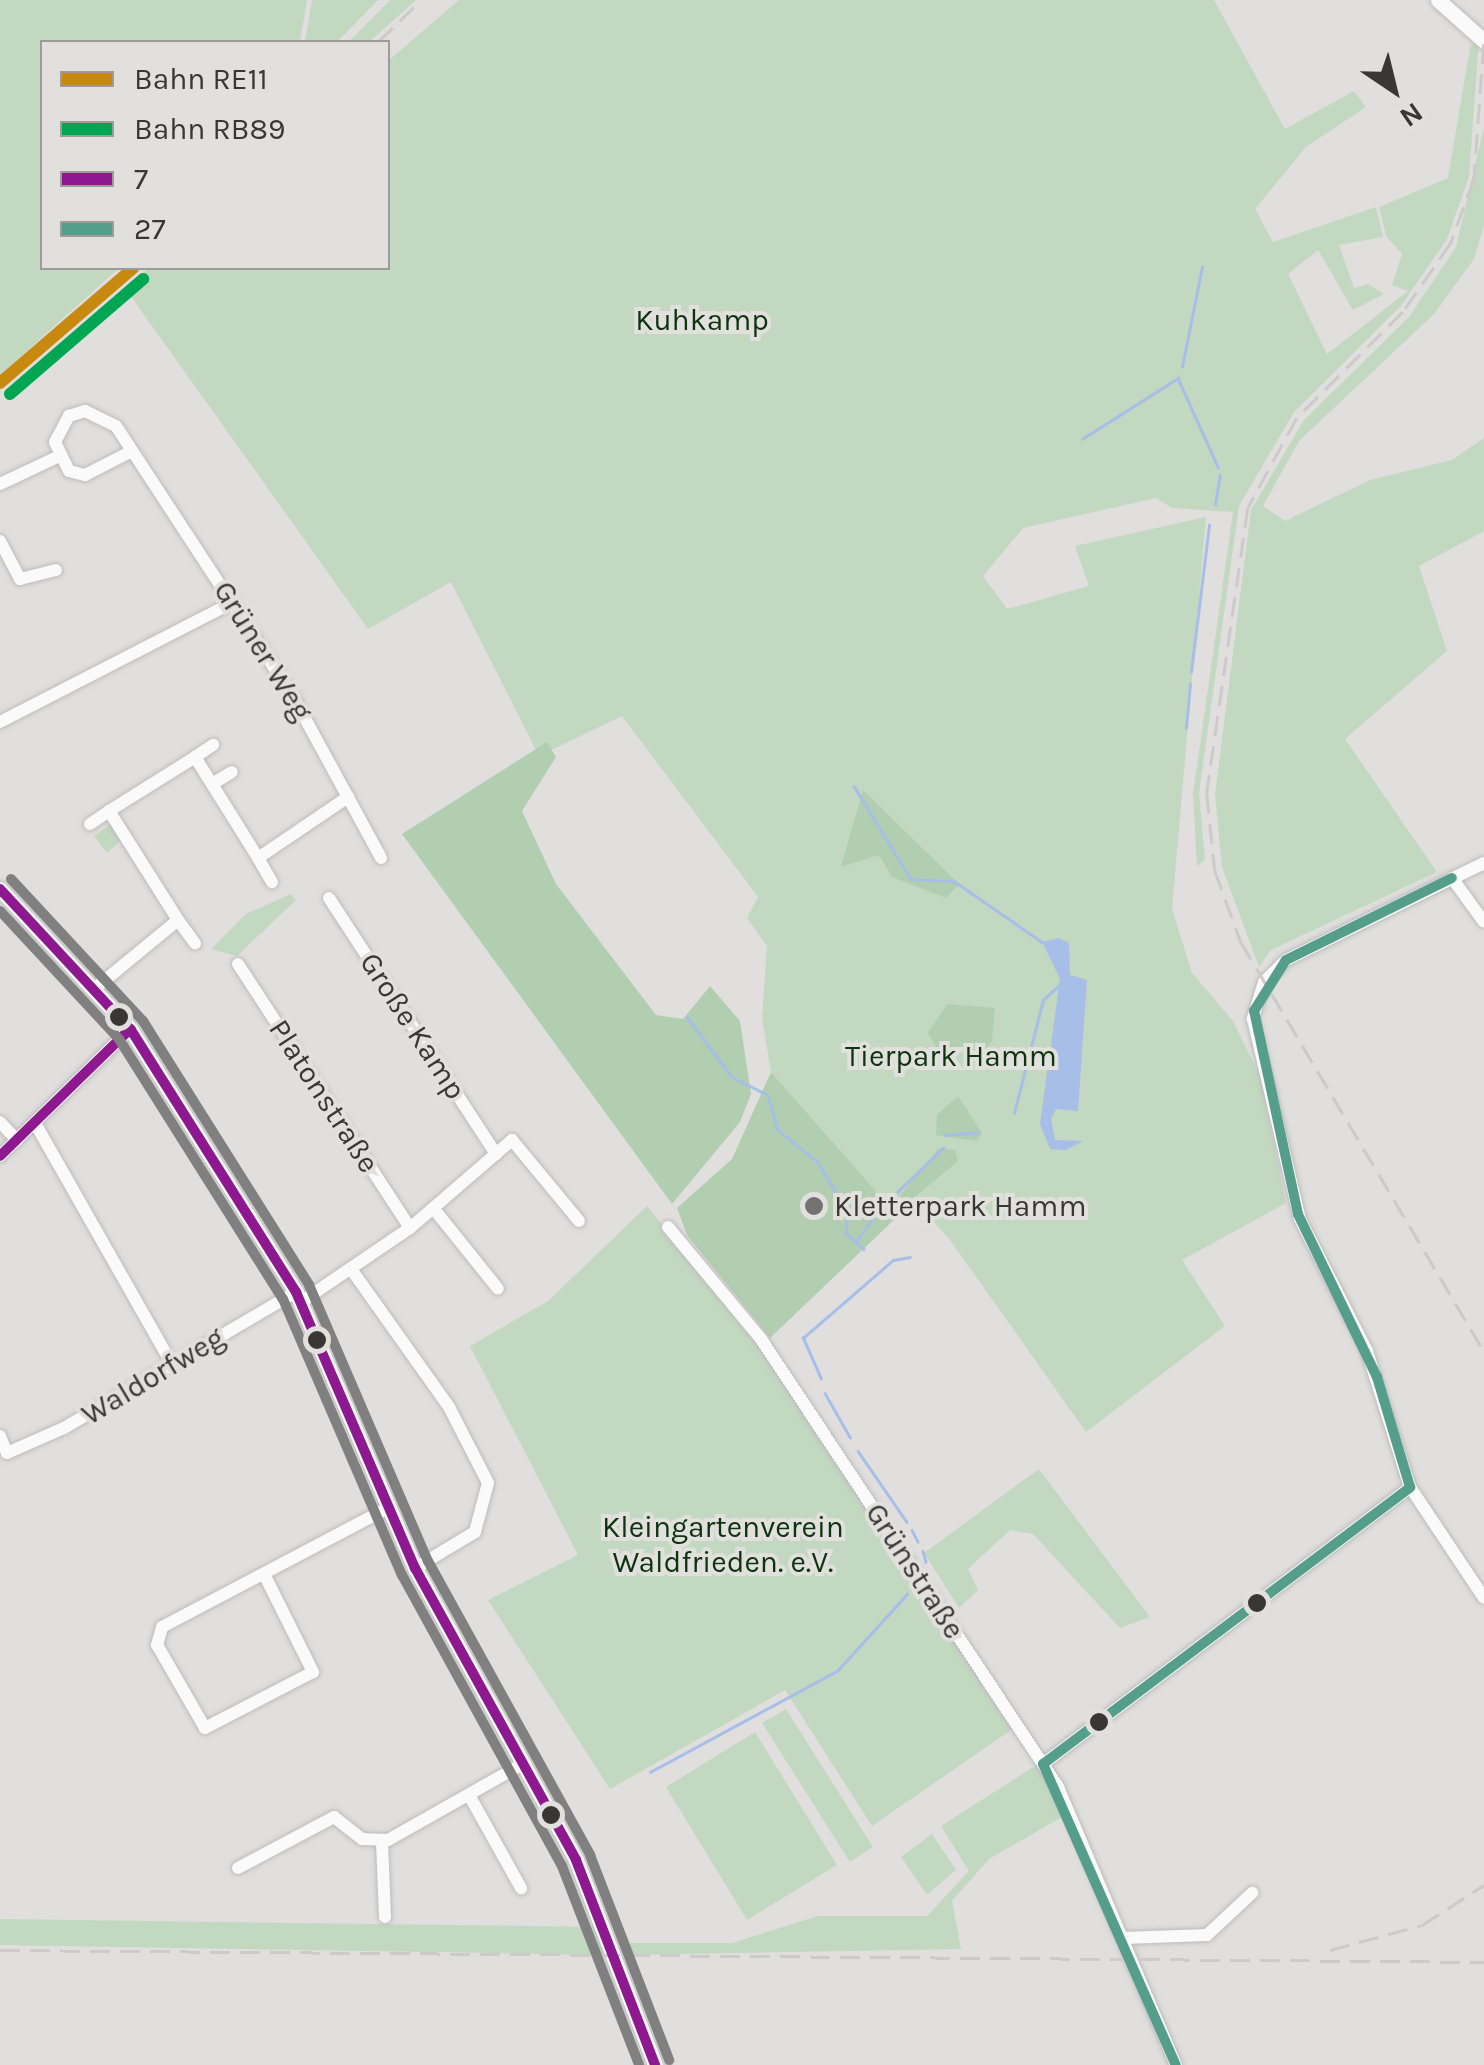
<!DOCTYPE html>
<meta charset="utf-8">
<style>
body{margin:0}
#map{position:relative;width:1484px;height:2065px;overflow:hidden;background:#e0dfde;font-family:Karla,sans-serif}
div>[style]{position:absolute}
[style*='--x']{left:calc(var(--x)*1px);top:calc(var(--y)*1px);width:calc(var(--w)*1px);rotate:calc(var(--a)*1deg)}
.green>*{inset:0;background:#c2d8c0}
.forest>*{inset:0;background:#b1ceb0}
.water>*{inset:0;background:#a7bfe8}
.stream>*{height:2.5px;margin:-1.25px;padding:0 1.25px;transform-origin:1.25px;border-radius:1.25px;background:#a7bfe8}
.roads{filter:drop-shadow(0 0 2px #bdbcbb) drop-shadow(0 0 2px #bdbcbb)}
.minor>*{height:12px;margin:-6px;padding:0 6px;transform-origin:6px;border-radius:6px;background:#fafafa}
.tertiary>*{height:15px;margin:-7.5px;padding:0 7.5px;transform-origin:7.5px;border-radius:7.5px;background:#fafafa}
.rail>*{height:2.5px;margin-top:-1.25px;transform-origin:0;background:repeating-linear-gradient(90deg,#cccbca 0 20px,transparent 0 30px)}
.bus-1>*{height:10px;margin:-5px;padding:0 5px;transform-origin:5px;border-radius:5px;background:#8d188f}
.bus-2>*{height:10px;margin:-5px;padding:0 5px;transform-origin:5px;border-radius:5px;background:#569e8c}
.bus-3>*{height:10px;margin:-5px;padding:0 5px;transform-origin:5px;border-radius:5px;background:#808080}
.bus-4>*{height:10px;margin:-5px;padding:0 5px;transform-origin:5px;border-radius:5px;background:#808080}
.rail-1>*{height:12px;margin:-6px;padding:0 6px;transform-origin:6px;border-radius:6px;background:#c78a0e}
.rail-2>*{height:12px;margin:-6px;padding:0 6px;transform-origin:6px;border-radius:6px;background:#00a651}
.dots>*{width:28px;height:28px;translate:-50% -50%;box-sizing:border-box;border:5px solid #e1e0dd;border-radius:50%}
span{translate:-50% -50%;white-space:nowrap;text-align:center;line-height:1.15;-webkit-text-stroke:8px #e1e0dd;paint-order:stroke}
.park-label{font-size:30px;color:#0e340f}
.street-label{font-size:30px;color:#383736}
.poi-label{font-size:30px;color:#383736}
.left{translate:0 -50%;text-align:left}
.legend{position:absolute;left:40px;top:40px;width:350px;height:230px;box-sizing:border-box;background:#e1e0dd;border:2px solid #9d9c9a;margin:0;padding:12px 18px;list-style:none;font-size:30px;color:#383736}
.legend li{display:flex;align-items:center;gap:20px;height:50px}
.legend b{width:50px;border:2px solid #9d9c9a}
.north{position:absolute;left:1344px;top:40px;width:100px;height:100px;-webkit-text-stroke:8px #e1e0dd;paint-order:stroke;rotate:145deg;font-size:28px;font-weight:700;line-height:40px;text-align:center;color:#383736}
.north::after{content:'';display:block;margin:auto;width:35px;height:45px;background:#383736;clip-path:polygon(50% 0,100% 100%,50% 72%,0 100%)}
</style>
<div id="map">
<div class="green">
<div style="clip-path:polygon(0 0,307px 0,300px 42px,42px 42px,42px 268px,119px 268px,0 375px)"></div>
<div style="clip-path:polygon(312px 0,378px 0,337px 42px,305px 42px)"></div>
<div style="clip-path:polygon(390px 0,416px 0,369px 42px,349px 42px)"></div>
<div style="clip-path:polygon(459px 0,1214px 0,1285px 129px,1354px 91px,1366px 107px,1306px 147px,1255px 209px,1273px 242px,1376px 207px,1383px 237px,1339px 245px,1354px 288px,1368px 284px,1384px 294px,1353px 310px,1318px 250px,1288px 274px,1327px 354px,1408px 291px,1392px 285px,1402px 254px,1386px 236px,1379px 207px,1448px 178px,1470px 47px,1479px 40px,1469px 177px,1447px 239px,1401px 306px,1294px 412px,1239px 506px,1199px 793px,1205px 860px,1197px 866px,1193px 794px,1233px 512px,1172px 508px,1156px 498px,1023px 528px,983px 576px,1007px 609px,1089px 586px,1075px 546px,1206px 517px,1172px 909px,1192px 973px,1233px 1021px,1260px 1076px,1286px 1203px,1182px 1260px,1225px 1326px,1086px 1432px,950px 1240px,915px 1201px,898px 1216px,771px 1072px,762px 1018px,767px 946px,747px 918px,758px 897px,622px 716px,539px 756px,451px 582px,368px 629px,125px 288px,149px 268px,388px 268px,388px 61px)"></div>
<div style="clip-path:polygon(1484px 127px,1484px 225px,1474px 259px,1434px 314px,1299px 441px,1263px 506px,1285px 521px,1370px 480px,1452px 460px,1484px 438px,1484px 531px,1419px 566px,1447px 651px,1345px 739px,1437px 872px,1271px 950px,1259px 967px,1222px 867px,1215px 795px,1251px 510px,1304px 420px,1409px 317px,1456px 247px)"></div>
<div style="clip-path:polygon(111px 824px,121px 840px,107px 853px,94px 836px)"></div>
<div style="clip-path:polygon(291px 894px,296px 900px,237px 956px,211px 949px,246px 914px)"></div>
<div style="clip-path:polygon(647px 1206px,778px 1370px,1014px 1728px,872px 1826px,785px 1690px,610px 1789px,488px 1600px,578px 1555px,470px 1346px,548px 1301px)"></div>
<div style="clip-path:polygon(1039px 1469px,1150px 1617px,1120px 1628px,1033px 1534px,1010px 1530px,968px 1569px,978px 1590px,959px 1608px,924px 1553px)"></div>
<div style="clip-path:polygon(786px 1709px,873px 1847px,850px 1862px,762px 1723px)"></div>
<div style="clip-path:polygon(755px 1732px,837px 1865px,747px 1920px,666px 1787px)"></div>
<div style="clip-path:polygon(1038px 1764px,1067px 1814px,989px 1859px,952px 1901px,961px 1949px,630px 1955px,624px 1943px,732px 1943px,818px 1916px,927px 1916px,969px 1871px,941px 1826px)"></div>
<div style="clip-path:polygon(932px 1834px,956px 1870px,927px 1895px,901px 1857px)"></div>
<div style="clip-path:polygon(0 1919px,598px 1927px,609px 1955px,0 1945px)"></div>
</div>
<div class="forest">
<div style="clip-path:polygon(547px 742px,556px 757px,522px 811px,556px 884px,656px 1015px,683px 1019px,710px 986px,740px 1021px,751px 1094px,740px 1122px,672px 1204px,402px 834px)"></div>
<div style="clip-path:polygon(863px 790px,959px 884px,946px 898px,892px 877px,879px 855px,841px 867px)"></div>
<div style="clip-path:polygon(947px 1004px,995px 1008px,992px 1041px,971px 1067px,963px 1048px,942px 1059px,928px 1033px)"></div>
<div style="clip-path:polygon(771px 1072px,898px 1216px,770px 1338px,687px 1235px,677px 1208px,732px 1159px)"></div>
<div style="clip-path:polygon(958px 1096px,982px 1133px,977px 1141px,936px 1135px,937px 1115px)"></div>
<div style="clip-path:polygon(939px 1148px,955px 1150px,958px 1161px,897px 1212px,892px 1205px)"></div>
</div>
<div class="water">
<div style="clip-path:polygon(1059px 938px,1069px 943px,1070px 975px,1087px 980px,1078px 1111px,1056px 1109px,1051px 1119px,1055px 1140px,1083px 1141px,1066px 1150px,1050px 1149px,1040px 1124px,1060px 979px,1042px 942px)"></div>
</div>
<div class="stream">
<div style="--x:1182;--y:367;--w:102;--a:-78.7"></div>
<div style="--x:1082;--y:439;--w:114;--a:-32.4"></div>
<div style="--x:1178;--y:378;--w:98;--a:65.8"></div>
<div style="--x:1215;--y:505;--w:30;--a:-81"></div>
<div style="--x:1191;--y:672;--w:148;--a:-83"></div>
<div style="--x:1186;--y:728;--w:44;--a:-84.8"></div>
<div style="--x:854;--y:786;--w:109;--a:58.5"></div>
<div style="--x:911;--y:879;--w:43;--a:2.7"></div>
<div style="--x:954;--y:881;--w:107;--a:34.7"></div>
<div style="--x:687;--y:1017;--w:75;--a:53.1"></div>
<div style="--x:732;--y:1077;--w:40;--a:26.6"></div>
<div style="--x:768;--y:1095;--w:36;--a:74"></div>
<div style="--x:778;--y:1130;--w:51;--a:38.7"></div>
<div style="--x:818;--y:1162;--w:59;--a:59.5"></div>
<div style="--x:848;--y:1213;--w:20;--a:96"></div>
<div style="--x:846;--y:1233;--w:24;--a:42"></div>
<div style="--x:1014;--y:1113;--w:117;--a:-75.6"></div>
<div style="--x:1043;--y:1000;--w:22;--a:-43"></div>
<div style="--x:945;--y:1135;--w:33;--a:-5"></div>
<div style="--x:889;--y:1200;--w:75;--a:-43.9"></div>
<div style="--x:879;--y:1211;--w:8;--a:-50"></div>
<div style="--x:857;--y:1240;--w:27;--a:-54"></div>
<div style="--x:821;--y:1379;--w:45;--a:-113.7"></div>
<div style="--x:803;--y:1338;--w:119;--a:-40.9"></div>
<div style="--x:893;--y:1260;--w:17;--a:-10"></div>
<div style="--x:825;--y:1393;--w:51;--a:60.4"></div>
<div style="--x:858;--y:1451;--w:86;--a:55.4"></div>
<div style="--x:912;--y:1530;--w:13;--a:63"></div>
<div style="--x:923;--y:1551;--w:11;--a:75"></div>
<div style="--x:650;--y:1772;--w:213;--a:-28.4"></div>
<div style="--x:837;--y:1671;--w:104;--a:-47.7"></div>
</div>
<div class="roads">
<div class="minor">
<div style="--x:132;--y:451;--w:53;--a:152.9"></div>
<div style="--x:85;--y:475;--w:16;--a:-166"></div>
<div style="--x:69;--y:471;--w:32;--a:-116"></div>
<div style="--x:55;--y:442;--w:30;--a:-62"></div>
<div style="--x:69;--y:416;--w:17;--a:-17"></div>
<div style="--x:85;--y:411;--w:34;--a:26"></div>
<div style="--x:116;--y:426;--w:327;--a:56.8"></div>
<div style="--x:295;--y:700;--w:180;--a:61.4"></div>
<div style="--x:0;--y:484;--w:63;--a:-25.3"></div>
<div style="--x:0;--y:541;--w:43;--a:62.2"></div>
<div style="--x:20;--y:579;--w:37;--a:-14"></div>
<div style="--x:0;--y:722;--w:262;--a:-27.2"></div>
<div style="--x:195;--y:757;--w:22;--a:-34"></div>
<div style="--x:212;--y:784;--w:23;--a:-31"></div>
<div style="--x:90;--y:824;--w:23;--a:-34"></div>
<div style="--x:258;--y:858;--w:28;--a:60"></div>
<div style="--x:1484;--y:863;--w:220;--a:153.9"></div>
<div style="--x:1286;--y:960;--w:31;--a:135"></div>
<div style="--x:1264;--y:982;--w:39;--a:107"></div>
<div style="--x:1253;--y:1019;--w:205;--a:76.8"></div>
<div style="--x:1300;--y:1219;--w:148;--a:63.1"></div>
<div style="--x:1367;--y:1351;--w:143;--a:72.5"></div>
<div style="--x:1410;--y:1487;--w:133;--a:56.3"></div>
<div style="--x:1452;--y:878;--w:54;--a:54"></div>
<div style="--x:329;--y:898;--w:306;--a:56.9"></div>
<div style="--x:178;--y:920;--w:29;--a:54"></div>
<div style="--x:238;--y:964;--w:315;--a:56.9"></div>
<div style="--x:93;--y:990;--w:110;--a:-39.5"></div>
<div style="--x:178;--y:920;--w:129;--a:-122.3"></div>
<div style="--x:109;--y:811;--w:102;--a:-32.1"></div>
<div style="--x:195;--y:757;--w:119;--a:58"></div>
<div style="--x:258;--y:858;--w:109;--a:-34.1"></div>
<div style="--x:0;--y:1122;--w:25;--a:47"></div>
<div style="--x:35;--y:1123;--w:277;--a:60.4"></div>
<div style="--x:0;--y:1156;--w:182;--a:-44.3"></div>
<div style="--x:434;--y:1209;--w:102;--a:51.3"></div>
<div style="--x:668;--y:1227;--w:146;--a:50.3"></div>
<div style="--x:761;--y:1339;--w:538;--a:56.46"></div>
<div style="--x:1058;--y:1787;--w:302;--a:67"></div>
<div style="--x:351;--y:1269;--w:169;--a:54.6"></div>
<div style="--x:449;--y:1407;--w:85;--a:62.8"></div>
<div style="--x:488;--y:1483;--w:51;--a:104.9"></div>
<div style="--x:475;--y:1532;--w:70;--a:149"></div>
<div style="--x:301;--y:1302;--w:132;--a:-34.2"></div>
<div style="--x:410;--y:1228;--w:135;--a:-40.8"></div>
<div style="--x:512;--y:1140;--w:105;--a:50.4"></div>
<div style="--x:0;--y:1436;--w:18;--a:68"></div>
<div style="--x:7;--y:1453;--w:62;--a:-23.7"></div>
<div style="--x:64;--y:1428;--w:269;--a:-30.4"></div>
<div style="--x:264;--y:1574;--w:110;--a:63.4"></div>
<div style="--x:313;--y:1672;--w:122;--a:152.6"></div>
<div style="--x:205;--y:1728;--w:96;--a:-120"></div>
<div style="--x:157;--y:1645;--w:19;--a:-74"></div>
<div style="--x:162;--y:1627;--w:255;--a:-27.8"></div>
<div style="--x:1043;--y:1764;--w:460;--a:-37"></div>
<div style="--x:469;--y:1795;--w:107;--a:60.8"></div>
<div style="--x:382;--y:1842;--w:75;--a:87.7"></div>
<div style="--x:238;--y:1868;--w:109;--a:-28"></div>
<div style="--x:334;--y:1817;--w:36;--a:38"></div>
<div style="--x:362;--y:1839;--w:26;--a:2"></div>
<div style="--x:388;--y:1840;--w:156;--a:-29.5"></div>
<div style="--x:1123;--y:1938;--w:84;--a:-2"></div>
<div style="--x:1207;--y:1935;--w:62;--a:-43"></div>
</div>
<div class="tertiary">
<div style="--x:1438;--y:0;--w:62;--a:41.7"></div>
<div style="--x:0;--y:889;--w:192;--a:47.1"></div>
<div style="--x:131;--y:1030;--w:310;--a:57.8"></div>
<div style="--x:296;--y:1292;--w:301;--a:66.7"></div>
<div style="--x:415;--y:1568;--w:333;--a:61.1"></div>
<div style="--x:576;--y:1860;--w:220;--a:68.9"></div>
</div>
</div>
<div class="rail">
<div style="--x:378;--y:42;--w:60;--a:-44.3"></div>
<div style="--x:1484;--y:44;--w:135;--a:94.2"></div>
<div style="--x:1474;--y:179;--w:68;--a:109.8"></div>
<div style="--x:1451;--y:243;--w:84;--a:124.8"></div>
<div style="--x:1403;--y:312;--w:150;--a:135"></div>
<div style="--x:1297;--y:418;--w:102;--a:118.6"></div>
<div style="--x:1248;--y:508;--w:289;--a:98.2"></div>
<div style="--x:1207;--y:794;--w:77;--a:84.1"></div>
<div style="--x:1215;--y:871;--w:76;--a:69.9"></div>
<div style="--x:1241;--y:942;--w:476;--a:59.3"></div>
<div style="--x:0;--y:1950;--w:1484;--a:0.46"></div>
<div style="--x:1330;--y:1950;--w:95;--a:-15.2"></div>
<div style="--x:1422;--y:1925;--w:74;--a:-32.8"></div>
</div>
<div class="bus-1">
<div style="--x:0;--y:889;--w:192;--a:47.1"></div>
<div style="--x:131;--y:1030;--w:310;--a:57.8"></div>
<div style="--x:296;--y:1292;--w:301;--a:66.7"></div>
<div style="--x:415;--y:1568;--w:333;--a:61.1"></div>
<div style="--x:576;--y:1860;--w:220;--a:68.9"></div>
<div style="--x:0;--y:1156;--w:182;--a:-44.3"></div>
</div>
<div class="bus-2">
<div style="--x:1410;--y:1487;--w:115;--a:-106.7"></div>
<div style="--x:1377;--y:1377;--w:181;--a:-115.9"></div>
<div style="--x:1298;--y:1214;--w:208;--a:-102.2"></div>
<div style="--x:1254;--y:1011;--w:60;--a:-57.9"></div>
<div style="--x:1286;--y:960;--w:185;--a:-26.3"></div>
<div style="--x:1043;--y:1764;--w:460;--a:-37"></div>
<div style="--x:1043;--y:1764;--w:329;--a:66.2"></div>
</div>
<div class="bus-3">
<div style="--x:0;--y:911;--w:175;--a:47.1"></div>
<div style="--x:119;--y:1039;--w:307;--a:57.8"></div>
<div style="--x:283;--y:1299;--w:301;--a:66.7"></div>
<div style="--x:402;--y:1575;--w:332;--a:61.2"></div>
<div style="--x:562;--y:1866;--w:213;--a:68.8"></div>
</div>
<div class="bus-4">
<div style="--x:11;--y:879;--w:194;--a:47.1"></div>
<div style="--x:143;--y:1021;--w:312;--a:57.8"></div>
<div style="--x:309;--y:1285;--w:301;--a:66.7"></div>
<div style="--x:428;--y:1561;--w:336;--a:61.1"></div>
<div style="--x:590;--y:1855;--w:220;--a:68.9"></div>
</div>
<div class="rail-1">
<div style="--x:0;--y:383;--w:176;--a:-40.8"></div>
</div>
<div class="rail-2">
<div style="--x:10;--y:394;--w:176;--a:-40.8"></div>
</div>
<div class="dots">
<div style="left:119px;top:1017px;background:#383736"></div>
<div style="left:814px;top:1206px;background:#737271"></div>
<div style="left:317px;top:1340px;background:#383736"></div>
<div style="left:1257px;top:1603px;background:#383736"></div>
<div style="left:1099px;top:1722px;background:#383736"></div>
<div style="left:551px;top:1815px;background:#383736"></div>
</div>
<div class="park-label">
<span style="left:702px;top:320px">Kuhkamp</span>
<span style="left:951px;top:1056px">Tierpark Hamm</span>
<span style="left:723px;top:1544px">Kleingartenverein<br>Waldfrieden. e.V.</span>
</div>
<div class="street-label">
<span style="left:263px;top:651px;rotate:58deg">Grüner Weg</span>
<span style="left:413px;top:1026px;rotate:57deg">Große Kamp</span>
<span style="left:324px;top:1096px;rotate:57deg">Platonstraße</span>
<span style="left:153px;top:1376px;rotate:-31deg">Waldorfweg</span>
<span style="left:915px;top:1571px;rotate:57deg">Grünstraße</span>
</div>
<div class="poi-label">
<span class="left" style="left:834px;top:1206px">Kletterpark Hamm</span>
</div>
<ul class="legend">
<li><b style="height:12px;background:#c78a0e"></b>Bahn RE11</li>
<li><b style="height:12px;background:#00a651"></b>Bahn RB89</li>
<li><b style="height:12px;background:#8d188f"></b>7</li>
<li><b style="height:12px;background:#569e8c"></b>27</li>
</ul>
<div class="north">N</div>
</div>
